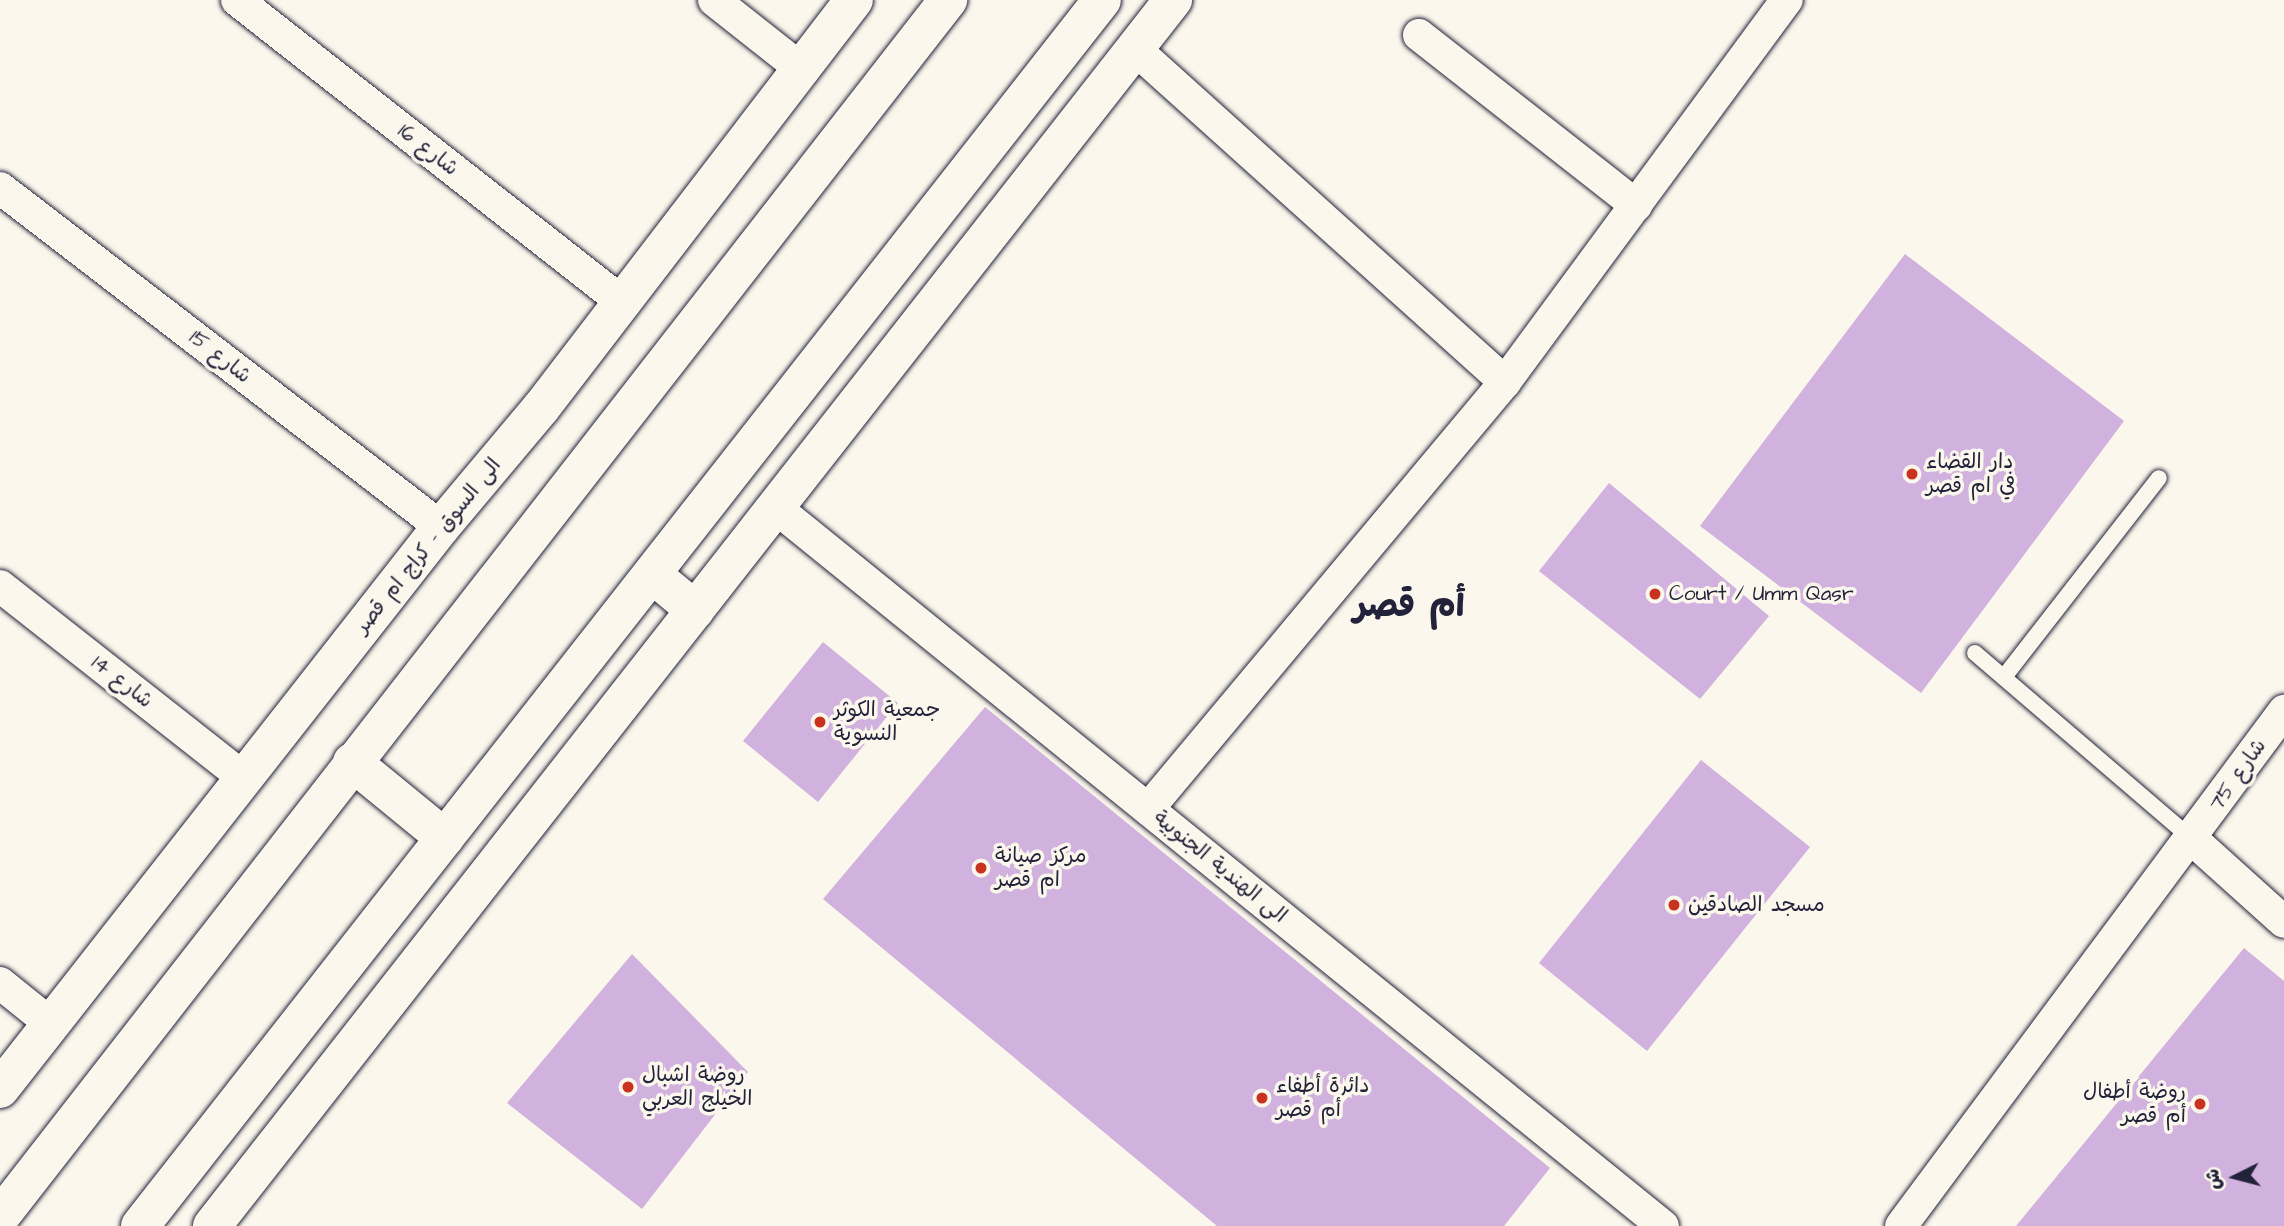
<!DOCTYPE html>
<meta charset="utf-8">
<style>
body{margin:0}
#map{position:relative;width:2284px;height:1226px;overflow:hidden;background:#fbf7ec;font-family:"Architects Daughter","Playpen Sans Arabic",sans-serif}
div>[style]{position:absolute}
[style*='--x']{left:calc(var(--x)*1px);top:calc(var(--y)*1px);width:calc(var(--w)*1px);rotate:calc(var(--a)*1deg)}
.building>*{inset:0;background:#d1b1dd}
.roads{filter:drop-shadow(0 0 2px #22223b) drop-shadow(0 0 2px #22223b)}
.service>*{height:16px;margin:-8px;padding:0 8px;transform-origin:8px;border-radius:8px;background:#fbf7ec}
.minor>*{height:32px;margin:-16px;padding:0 16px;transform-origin:16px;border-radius:16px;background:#fbf7ec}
.tertiary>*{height:38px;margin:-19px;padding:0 19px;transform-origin:19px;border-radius:19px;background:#fbf7ec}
.primary>*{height:38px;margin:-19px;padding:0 19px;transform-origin:19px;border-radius:19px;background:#fbf7ec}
.dots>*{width:19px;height:19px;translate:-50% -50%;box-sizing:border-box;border:4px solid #fbf7ec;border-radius:50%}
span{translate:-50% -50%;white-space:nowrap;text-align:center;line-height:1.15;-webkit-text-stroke:7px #fbf7ec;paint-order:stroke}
.street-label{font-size:21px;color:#22223b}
.poi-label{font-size:21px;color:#22223b}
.left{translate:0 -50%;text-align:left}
.right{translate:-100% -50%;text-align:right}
.town-label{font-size:35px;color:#22223b;font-weight:700}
.north{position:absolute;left:2200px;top:1142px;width:70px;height:70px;-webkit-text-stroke:5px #fbf7ec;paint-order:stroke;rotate:264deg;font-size:19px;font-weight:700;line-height:28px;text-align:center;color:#22223b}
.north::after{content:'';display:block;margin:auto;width:24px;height:32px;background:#22223b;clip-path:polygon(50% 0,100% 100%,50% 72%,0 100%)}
</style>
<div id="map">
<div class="building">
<div style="clip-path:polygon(1905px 254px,2124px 421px,1921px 693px,1700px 526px)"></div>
<div style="clip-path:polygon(1609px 483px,1769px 616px,1700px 699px,1539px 571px)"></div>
<div style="clip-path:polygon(823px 642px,898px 703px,818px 802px,743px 741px)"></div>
<div style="clip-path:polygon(985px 707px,1550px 1168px,1504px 1226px,1217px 1226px,823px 899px)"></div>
<div style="clip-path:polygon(1701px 760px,1810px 847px,1647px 1051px,1539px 963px)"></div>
<div style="clip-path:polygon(2244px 948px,2284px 981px,2284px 1226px,2016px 1226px)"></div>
<div style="clip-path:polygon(632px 954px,748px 1072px,642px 1209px,507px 1103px)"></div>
</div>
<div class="roads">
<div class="service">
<div style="--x:1975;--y:653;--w:287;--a:40.6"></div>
<div style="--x:2004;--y:677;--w:252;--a:-52.1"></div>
</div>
<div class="minor">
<div style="--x:237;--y:0;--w:485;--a:38.1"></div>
<div style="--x:714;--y:0;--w:110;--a:38.3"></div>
<div style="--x:1419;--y:35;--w:276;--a:38.1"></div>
<div style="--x:1135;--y:49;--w:498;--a:42"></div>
<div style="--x:0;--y:188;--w:556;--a:37.55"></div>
<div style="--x:776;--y:508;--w:1141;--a:38.99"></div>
<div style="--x:0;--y:586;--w:310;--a:38.2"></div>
<div style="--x:1148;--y:809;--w:557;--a:-50.1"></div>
<div style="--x:1505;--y:382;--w:475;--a:-53.6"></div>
<div style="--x:2193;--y:840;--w:122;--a:42"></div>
<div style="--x:0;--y:983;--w:65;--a:38.8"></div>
<div style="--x:1901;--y:1226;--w:642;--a:-53.36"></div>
</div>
<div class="tertiary">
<div style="--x:0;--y:1089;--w:714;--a:-51.88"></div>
<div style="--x:441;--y:527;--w:155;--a:-50"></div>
<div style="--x:541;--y:408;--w:514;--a:-52.51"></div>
<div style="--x:212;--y:1226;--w:1558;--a:-51.91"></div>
</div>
<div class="primary">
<div style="--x:653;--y:575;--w:55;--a:39.8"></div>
<div style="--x:352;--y:762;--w:120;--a:39.3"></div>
<div style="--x:0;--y:1217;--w:1543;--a:-52.08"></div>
<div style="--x:140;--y:1226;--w:1558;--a:-51.88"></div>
</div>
</div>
<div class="dots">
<div style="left:1912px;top:474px;background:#c8321e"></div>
<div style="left:1655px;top:594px;background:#c8321e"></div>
<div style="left:820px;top:722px;background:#c8321e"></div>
<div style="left:981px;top:868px;background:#c8321e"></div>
<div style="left:1674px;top:905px;background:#c8321e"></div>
<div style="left:628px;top:1087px;background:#c8321e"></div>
<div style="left:1262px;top:1098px;background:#c8321e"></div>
<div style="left:2200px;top:1104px;background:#c8321e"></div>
</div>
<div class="street-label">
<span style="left:428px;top:150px;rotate:38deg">شارع 16</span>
<span style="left:220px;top:357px;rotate:38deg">شارع 15</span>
<span style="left:428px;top:546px;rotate:-51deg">الى السوق - كراج ام قصر</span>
<span style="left:122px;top:682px;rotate:38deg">شارع 14</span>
<span style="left:2238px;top:775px;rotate:-55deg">شارع 75</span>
<span style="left:1220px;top:867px;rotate:39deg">الى الهندية الجنوبية</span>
</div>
<div class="poi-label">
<span class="left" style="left:1926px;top:474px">دار القضاء<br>في ام قصر</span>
<span class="left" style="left:1669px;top:594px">Court / Umm Qasr</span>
<span class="left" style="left:834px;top:722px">جمعية الكوثر<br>النسوية</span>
<span class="left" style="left:995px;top:868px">مركز صيانة<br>ام قصر</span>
<span class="left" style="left:1688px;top:905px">مسجد الصادقين</span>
<span class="left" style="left:642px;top:1087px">روضة اشبال<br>الخيلج العربي</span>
<span class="left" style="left:1276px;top:1098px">دائرة أطفاء<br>أم قصر</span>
<span class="right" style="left:2186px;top:1104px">روضة أطفال<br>أم قصر</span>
</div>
<div class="town-label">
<span style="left:1409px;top:606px">أم قصر</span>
</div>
<div class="north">ش</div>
</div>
